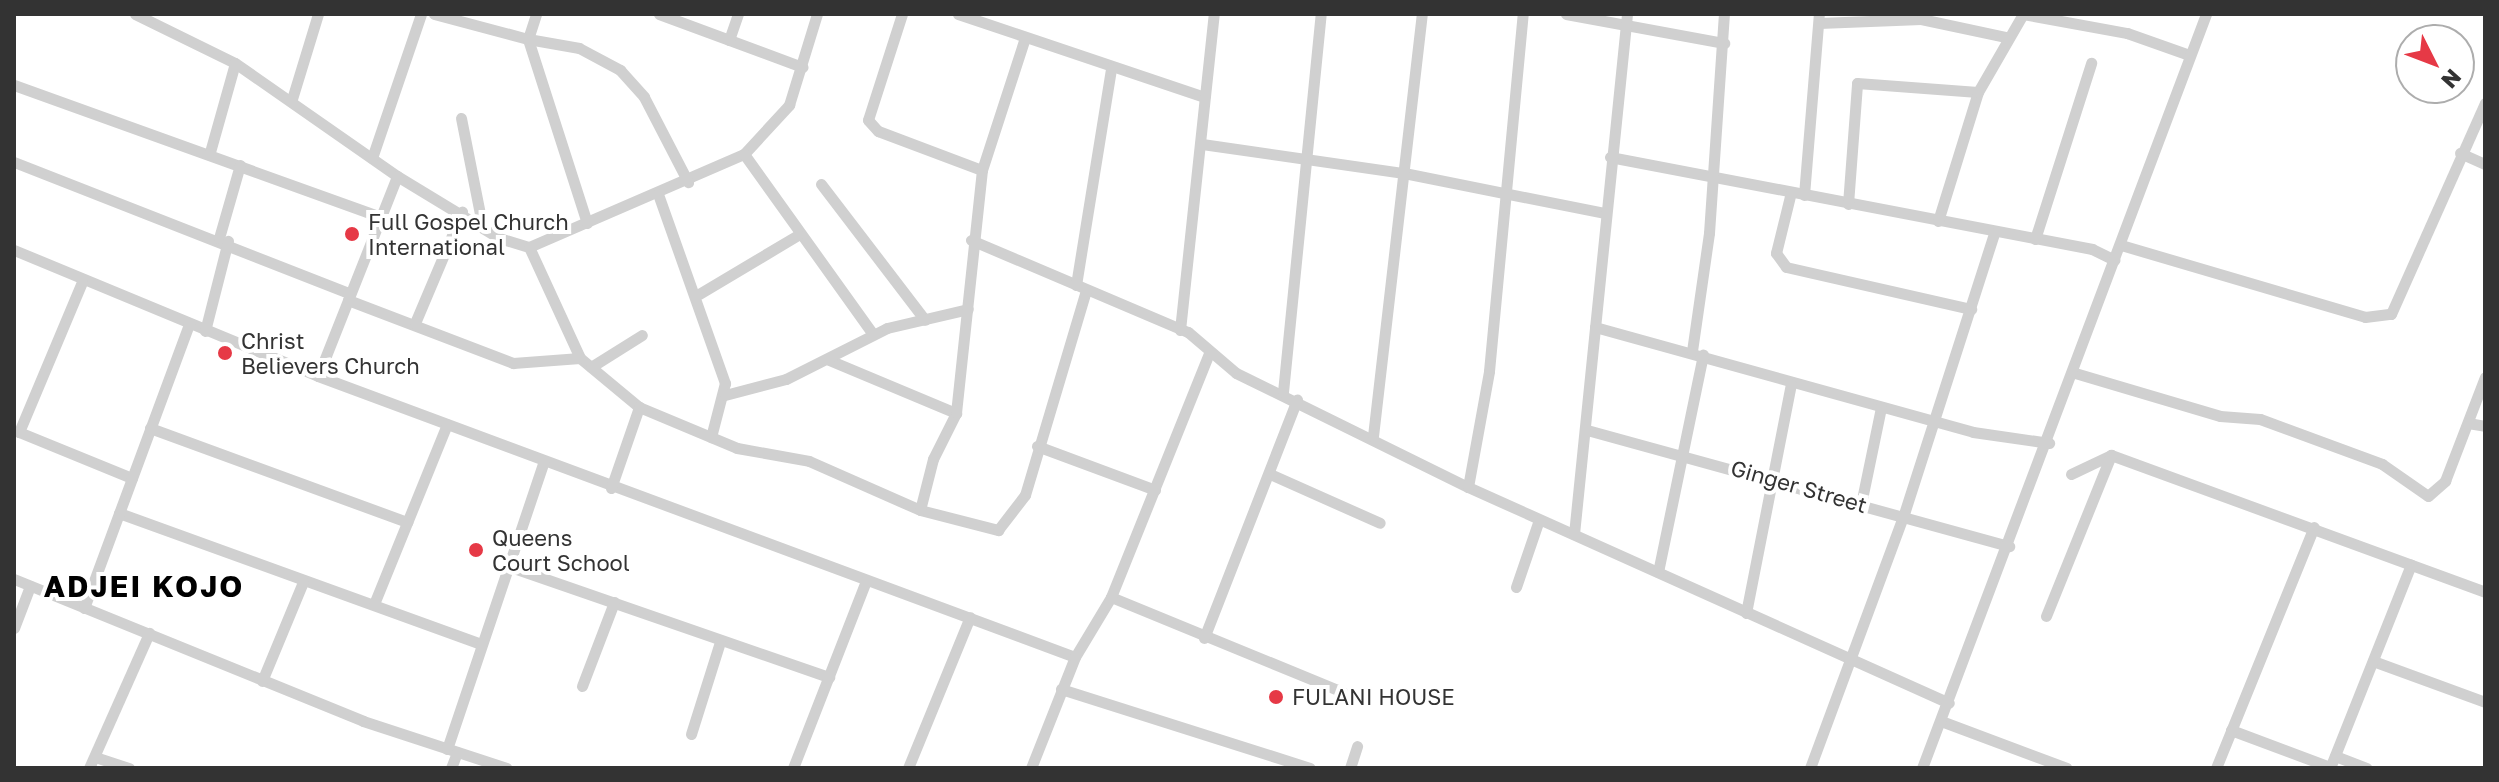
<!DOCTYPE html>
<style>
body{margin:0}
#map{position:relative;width:2499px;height:782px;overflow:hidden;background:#fff;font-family:"Golos Text",sans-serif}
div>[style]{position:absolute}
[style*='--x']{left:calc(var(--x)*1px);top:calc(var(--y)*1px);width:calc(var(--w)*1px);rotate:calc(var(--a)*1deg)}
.street>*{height:11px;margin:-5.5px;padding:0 5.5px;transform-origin:5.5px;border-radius:5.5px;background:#d0d0d0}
.dots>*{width:22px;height:22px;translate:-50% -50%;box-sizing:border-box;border:4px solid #fff;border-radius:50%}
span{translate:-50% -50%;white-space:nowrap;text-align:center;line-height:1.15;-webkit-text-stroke:8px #fff;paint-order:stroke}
.poi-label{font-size:22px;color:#333}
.left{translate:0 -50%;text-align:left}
.street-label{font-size:22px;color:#333}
.district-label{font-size:30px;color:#000;font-weight:700;letter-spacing:2px}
.frame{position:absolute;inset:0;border:16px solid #333;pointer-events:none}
.north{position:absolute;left:2395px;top:24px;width:80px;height:80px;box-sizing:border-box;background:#fff;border:2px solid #adadad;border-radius:50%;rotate:132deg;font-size:22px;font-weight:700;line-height:32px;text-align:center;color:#333}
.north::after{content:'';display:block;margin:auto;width:28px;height:36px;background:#e63946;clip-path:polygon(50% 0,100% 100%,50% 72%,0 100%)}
</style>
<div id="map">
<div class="street">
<div style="--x:135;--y:14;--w:111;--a:26.1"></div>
<div style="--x:235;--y:63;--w:198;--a:34.9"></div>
<div style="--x:397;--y:176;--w:119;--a:31.3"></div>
<div style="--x:499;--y:238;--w:31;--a:17"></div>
<div style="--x:529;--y:247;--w:234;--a:-23.4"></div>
<div style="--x:744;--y:154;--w:67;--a:-47.4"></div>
<div style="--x:789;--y:105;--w:95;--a:-72.9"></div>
<div style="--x:434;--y:14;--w:97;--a:14.9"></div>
<div style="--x:528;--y:39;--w:26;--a:-72"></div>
<div style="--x:659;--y:14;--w:153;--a:20.3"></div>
<div style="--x:902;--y:14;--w:111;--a:107.8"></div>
<div style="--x:868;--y:120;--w:15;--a:48"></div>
<div style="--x:878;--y:131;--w:111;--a:20.6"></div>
<div style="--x:958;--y:14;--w:260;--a:18.6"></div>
<div style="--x:1566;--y:14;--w:161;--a:10.4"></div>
<div style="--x:2023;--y:14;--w:106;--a:10.4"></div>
<div style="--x:2127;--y:33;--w:66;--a:19.5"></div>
<div style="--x:1819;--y:23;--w:102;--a:-2.2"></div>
<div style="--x:1921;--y:19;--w:87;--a:12"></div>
<div style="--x:729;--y:40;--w:28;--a:-71"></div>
<div style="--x:14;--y:85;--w:389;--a:19.8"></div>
<div style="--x:292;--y:99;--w:89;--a:-73"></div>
<div style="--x:461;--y:118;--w:108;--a:78.8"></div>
<div style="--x:1202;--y:144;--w:204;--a:8.2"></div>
<div style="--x:1404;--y:173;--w:204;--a:11.3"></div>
<div style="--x:210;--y:152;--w:92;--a:-74.3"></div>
<div style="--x:2460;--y:153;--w:27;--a:24"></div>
<div style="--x:744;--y:154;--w:221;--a:54.4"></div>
<div style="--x:1610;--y:157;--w:491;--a:10.8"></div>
<div style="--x:2092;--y:249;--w:25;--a:26"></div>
<div style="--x:372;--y:158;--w:152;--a:-71.2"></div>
<div style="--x:14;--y:162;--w:361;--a:21.4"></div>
<div style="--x:821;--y:184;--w:171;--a:52.6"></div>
<div style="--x:1791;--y:192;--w:63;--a:103.8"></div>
<div style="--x:1776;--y:253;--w:17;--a:54"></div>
<div style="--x:1786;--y:267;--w:190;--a:12.8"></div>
<div style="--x:658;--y:194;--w:201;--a:70.5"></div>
<div style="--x:725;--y:383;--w:56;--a:104.5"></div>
<div style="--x:1804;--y:195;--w:182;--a:-85.3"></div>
<div style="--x:1848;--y:204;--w:121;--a:-85.7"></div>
<div style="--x:1857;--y:83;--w:121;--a:4.3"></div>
<div style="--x:1938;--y:221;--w:135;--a:-72.8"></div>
<div style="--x:1978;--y:92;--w:90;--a:-60"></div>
<div style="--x:587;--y:223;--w:193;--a:-107.8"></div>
<div style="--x:528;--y:39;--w:52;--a:10"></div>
<div style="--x:579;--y:48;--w:47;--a:28.2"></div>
<div style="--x:620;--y:70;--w:36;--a:48"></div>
<div style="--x:644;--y:97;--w:96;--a:62.6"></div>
<div style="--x:219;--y:238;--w:76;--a:-74"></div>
<div style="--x:2035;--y:239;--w:185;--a:-72.3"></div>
<div style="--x:971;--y:240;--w:236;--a:23"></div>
<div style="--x:1188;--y:332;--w:63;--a:40.5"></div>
<div style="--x:1236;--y:373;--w:258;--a:26.2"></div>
<div style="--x:1468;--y:487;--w:527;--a:24.18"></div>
<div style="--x:2121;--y:245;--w:254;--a:16.4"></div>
<div style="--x:2365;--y:317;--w:26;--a:-7"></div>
<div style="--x:2391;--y:314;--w:231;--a:-66"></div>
<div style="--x:529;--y:247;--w:122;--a:65.3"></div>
<div style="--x:580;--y:358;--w:77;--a:39.7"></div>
<div style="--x:639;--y:407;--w:106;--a:22.7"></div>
<div style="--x:737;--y:448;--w:73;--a:10.2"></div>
<div style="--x:809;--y:461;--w:121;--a:23.8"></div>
<div style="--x:920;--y:510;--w:81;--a:14.4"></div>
<div style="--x:998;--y:530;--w:44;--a:-52.4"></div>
<div style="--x:1025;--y:495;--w:214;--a:-73.4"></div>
<div style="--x:14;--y:250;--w:329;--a:22.5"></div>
<div style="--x:318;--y:376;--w:807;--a:20.37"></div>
<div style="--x:82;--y:282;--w:163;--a:112.8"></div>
<div style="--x:19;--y:432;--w:122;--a:22.2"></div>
<div style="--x:1076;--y:285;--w:220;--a:-80.8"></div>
<div style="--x:699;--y:294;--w:115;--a:-30.8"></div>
<div style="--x:348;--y:300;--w:177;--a:20.9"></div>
<div style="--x:513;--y:363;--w:67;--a:-4.3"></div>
<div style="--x:415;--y:323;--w:121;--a:-67.1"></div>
<div style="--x:1595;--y:327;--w:392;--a:15.5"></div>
<div style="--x:1973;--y:432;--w:77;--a:8.2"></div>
<div style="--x:1180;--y:330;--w:318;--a:-83.9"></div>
<div style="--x:205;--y:331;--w:93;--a:-75.7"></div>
<div style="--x:1692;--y:351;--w:119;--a:-81.8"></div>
<div style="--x:1709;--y:233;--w:220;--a:-86.1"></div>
<div style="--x:829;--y:360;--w:138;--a:22.7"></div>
<div style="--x:591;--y:367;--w:60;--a:-32.1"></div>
<div style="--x:2075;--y:373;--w:151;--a:16.5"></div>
<div style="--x:2220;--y:416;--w:40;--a:4.3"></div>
<div style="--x:2260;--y:419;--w:130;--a:20.2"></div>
<div style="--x:2382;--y:464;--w:56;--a:34.8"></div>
<div style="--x:2428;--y:496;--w:23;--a:-41"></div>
<div style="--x:2445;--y:481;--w:111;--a:-69"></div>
<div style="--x:318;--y:376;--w:215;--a:-68.4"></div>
<div style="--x:1283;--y:392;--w:380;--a:-84.3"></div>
<div style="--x:725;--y:395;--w:63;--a:-14.7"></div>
<div style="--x:786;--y:379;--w:113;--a:-26.8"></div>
<div style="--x:887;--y:328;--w:83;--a:-13.2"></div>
<div style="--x:2468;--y:423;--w:17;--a:10"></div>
<div style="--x:150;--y:428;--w:274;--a:20.1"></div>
<div style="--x:1587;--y:430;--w:438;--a:15.4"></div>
<div style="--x:1373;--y:436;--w:425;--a:-83.4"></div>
<div style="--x:1037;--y:446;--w:126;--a:20.4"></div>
<div style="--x:1270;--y:474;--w:120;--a:24"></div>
<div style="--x:2071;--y:474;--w:44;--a:-25.4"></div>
<div style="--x:2111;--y:455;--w:398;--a:20.1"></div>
<div style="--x:1468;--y:487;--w:118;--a:-79.7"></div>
<div style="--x:1489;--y:371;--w:359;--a:-84.6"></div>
<div style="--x:611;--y:488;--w:86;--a:-70.9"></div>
<div style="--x:1861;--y:504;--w:99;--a:-78.3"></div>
<div style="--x:920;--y:510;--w:53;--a:-75.7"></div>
<div style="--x:933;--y:459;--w:51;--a:-63.4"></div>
<div style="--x:956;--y:413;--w:244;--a:-83.9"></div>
<div style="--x:982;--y:170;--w:139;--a:-72"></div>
<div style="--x:119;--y:513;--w:385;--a:19.9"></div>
<div style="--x:1574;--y:534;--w:523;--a:-84.18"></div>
<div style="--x:508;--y:566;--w:340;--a:19.1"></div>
<div style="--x:1658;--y:572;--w:222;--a:-78.3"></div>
<div style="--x:14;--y:579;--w:377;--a:22.1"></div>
<div style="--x:363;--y:721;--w:151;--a:18.1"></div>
<div style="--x:1516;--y:587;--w:71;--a:-71.1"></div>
<div style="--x:1111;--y:597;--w:251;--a:22.3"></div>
<div style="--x:374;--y:604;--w:194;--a:-67.9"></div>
<div style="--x:84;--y:608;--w:303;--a:-69.7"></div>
<div style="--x:1746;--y:613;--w:233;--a:-78.9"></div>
<div style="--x:2046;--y:616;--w:174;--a:-68"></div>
<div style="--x:14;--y:628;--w:45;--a:-69.1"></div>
<div style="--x:1204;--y:638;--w:256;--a:-68.7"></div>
<div style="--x:2373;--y:661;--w:119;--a:20.1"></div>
<div style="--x:262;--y:681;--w:107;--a:-67.5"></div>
<div style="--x:582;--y:686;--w:90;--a:-69.1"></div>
<div style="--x:1061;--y:689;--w:261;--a:17.6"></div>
<div style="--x:1941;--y:721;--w:134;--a:20.5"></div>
<div style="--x:2231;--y:730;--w:106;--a:20.5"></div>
<div style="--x:691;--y:734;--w:96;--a:-72.5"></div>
<div style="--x:447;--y:749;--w:304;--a:-71.4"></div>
<div style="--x:2335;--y:756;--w:34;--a:21"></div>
<div style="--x:95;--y:757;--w:36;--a:18"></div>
<div style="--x:89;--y:768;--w:148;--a:-66"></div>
<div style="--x:451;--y:768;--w:17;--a:-69"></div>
<div style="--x:793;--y:768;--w:201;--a:-68.7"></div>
<div style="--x:908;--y:768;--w:163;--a:-67.7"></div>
<div style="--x:1031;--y:768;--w:119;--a:-68.4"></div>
<div style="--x:1075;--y:657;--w:70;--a:-59"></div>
<div style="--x:1111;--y:597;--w:263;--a:-68.1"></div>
<div style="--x:1350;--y:768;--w:23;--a:-72"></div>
<div style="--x:1810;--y:768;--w:268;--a:-69.7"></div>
<div style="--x:1903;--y:517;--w:298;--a:-72.2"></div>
<div style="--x:1922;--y:768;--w:806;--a:-69.36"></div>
<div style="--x:2216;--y:768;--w:260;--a:-67.9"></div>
<div style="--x:2330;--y:768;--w:219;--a:-68.3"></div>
</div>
<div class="dots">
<div style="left:352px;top:234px;background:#e63946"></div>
<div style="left:225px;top:353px;background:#e63946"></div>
<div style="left:476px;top:550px;background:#e63946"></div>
<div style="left:1276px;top:697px;background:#e63946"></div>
</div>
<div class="poi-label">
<span class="left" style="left:368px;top:234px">Full Gospel Church<br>International</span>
<span class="left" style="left:241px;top:353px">Christ<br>Believers Church</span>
<span class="left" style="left:492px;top:550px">Queens<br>Court School</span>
<span class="left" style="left:1292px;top:697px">FULANI HOUSE</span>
</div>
<div class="street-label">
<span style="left:1799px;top:486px;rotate:16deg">Ginger Street</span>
</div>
<div class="district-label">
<span style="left:144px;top:586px">ADJEI KOJO</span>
</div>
<div class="frame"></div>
<div class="north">N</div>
</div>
